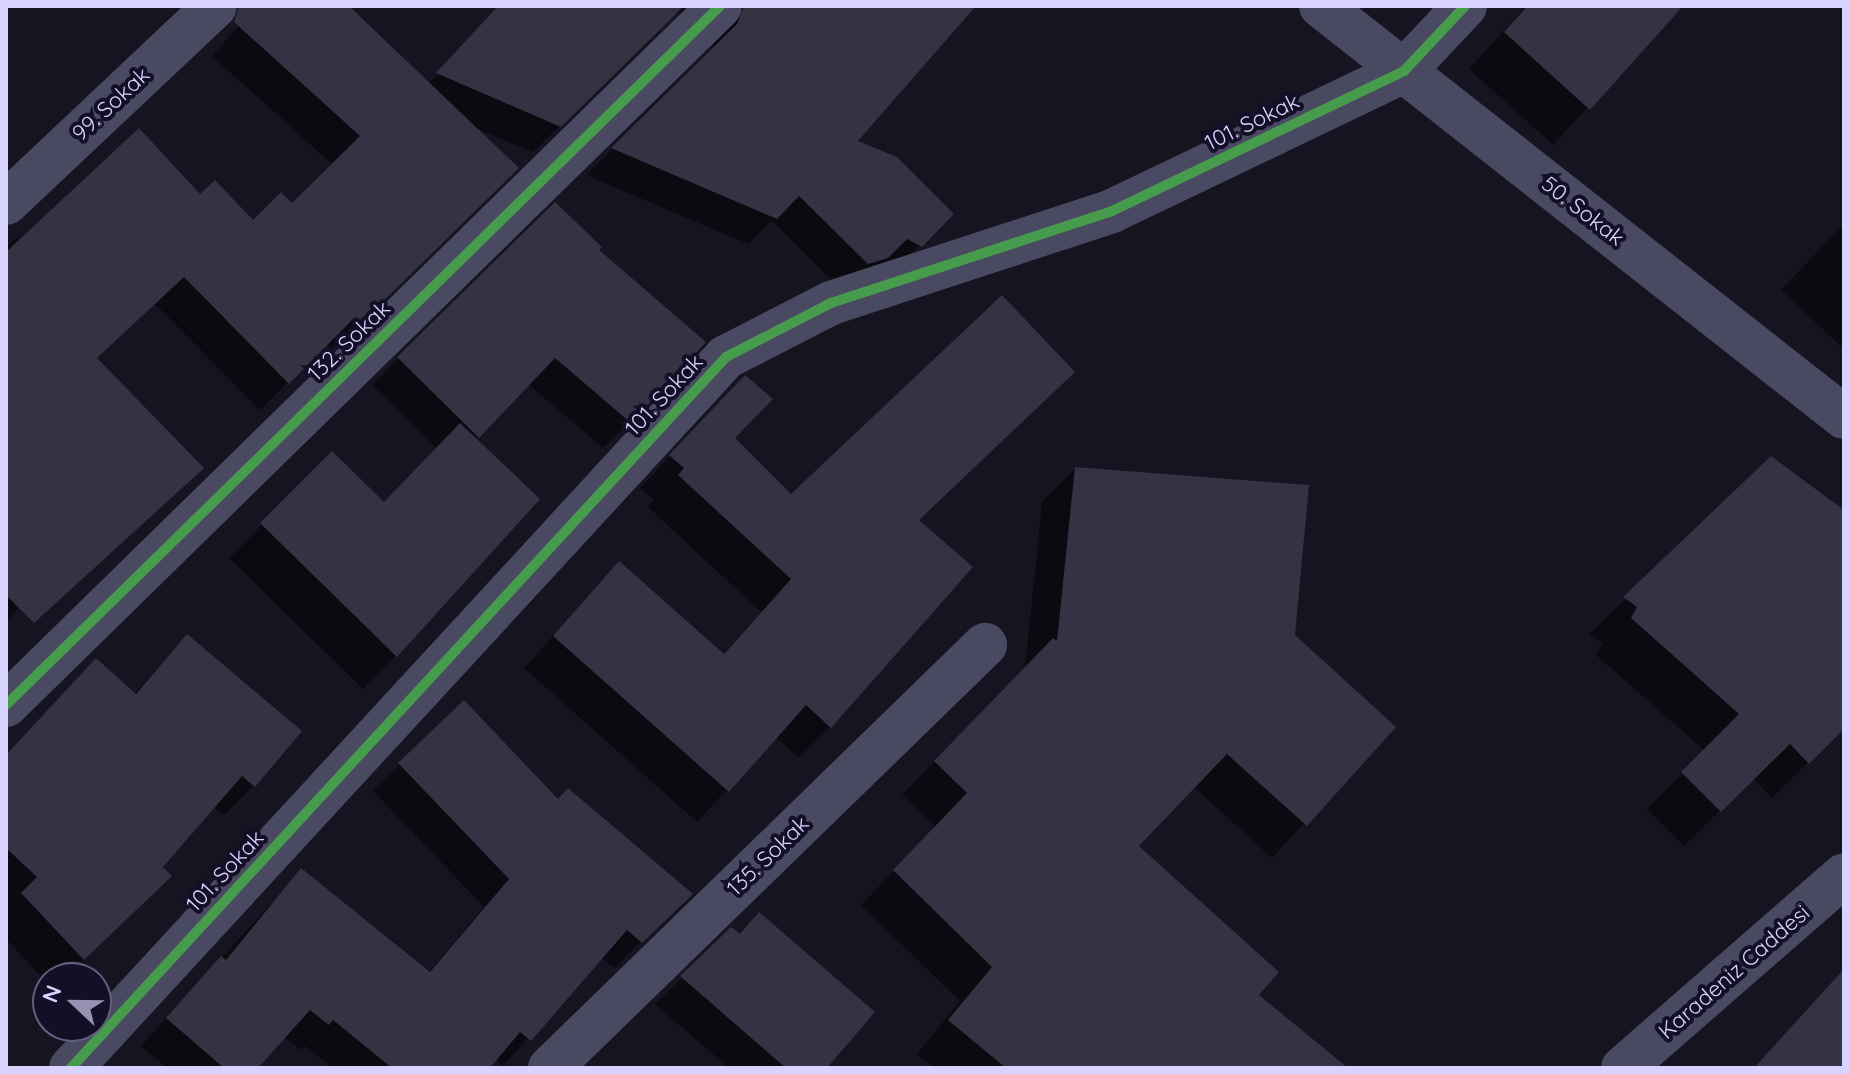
<!DOCTYPE html>
<style>
body{margin:0}
#map{position:relative;width:1850px;height:1074px;overflow:hidden;background:#161421;font-family:Quicksand,sans-serif}
div>[style]{position:absolute}
[style*='--x']{left:calc(var(--x)*1px);top:calc(var(--y)*1px);width:calc(var(--w)*1px);rotate:calc(var(--a)*1deg)}
.shadow>*{inset:0;background:#0007}
.building>*{inset:0;background:#343243}
.minor>*{height:44px;margin:-22px;padding:0 22px;transform-origin:22px;border-radius:22px;background:#4a4962}
.tertiary>*{height:44px;margin:-22px;padding:0 22px;transform-origin:22px;border-radius:22px;background:#4a4962}
.cycleway>*{height:10px;margin:-5px;padding:0 5px;transform-origin:5px;border-radius:5px;background:#469c4c}
span{translate:-50% -50%;white-space:nowrap;text-align:center;line-height:1.15;-webkit-text-stroke:8px #130f26;paint-order:stroke}
.street-label{font-size:22px;color:#d9d4ff}
.frame{position:absolute;inset:0;border:8px solid #d9d4ff;pointer-events:none}
.north{position:absolute;left:32px;top:962px;width:80px;height:80px;box-sizing:border-box;background:#130f26;border:2px solid #625e7d;border-radius:50%;rotate:292deg;font-size:22px;font-weight:700;line-height:32px;text-align:center;color:#d9d4ff}
.north::after{content:'';display:block;margin:auto;width:28px;height:36px;background:#9591b1;clip-path:polygon(50% 0,100% 100%,50% 72%,0 100%)}
</style>
<div id="map">
<div class="shadow">
<div style="clip-path:polygon(256px 6px,346px 6px,428px 84px,502px 6px,973px 6px,855px 142px,925px 240px,889px 274px,879px 264px,858px 284px,841px 290px,772px 221px,748px 244px,586px 175px,712px 51px,718px 26px,700px 8px,674px 14px,533px 152px,474px 128px,516px 168px,332px 349px,326px 344px,260px 410px,155px 304px,95px 359px,180px 446px,6px 621px,6px 246px,17px 237px,20px 241px,199px 196px,252px 223px,292px 206px,333px 165px,212px 56px)"></div>
<div style="clip-path:polygon(1526px 6px,1680px 6px,1553px 145px,1469px 69px)"></div>
<div style="clip-path:polygon(555px 205px,596px 251px,630px 421px,603px 448px,528px 384px,475px 439px,396px 655px,363px 689px,229px 558px,333px 454px,384px 504px,437px 449px,372px 385px)"></div>
<div style="clip-path:polygon(1844px 224px,1844px 349px,1781px 290px)"></div>
<div style="clip-path:polygon(714px 409px,732px 438px,791px 497px,917px 521px,830px 727px,799px 758px,776px 737px,697px 822px,524px 668px,619px 564px,722px 655px,761px 612px,648px 507px,654px 500px,640px 488px)"></div>
<div style="clip-path:polygon(1772px 459px,1844px 512px,1844px 727px,1772px 798px,1753px 778px,1684px 846px,1647px 809px,1705px 751px,1596px 655px,1603px 644px,1589px 634px)"></div>
<div style="clip-path:polygon(1075px 469px,1293px 636px,1393px 727px,1272px 858px,1193px 786px,1136px 846px,1256px 995px,1345px 1068px,934px 1068px,917px 1054px,960px 1001px,861px 905px,936px 827px,902px 795px,1025px 669px,1042px 502px)"></div>
<div style="clip-path:polygon(187px 636px,254px 785px,224px 815px,213px 806px,160px 867px,139px 907px,64px 978px,48px 978px,48px 984px,6px 939px,6px 755px,133px 695px)"></div>
<div style="clip-path:polygon(400px 764px,557px 801px,690px 894px,614px 968px,601px 957px,503px 1066px,495px 1059px,487px 1068px,333px 1068px,305px 1046px,301px 1050px,283px 1036px,255px 1068px,167px 1068px,141px 1046px,301px 871px,428px 973px,484px 907px,373px 791px)"></div>
<div style="clip-path:polygon(759px 914px,824px 1068px,729px 1068px,655px 1004px,731px 930px,738px 936px)"></div>
</div>
<div class="building">
<div style="clip-path:polygon(239px 6px,349px 6px,519px 168px,361px 323px,355px 317px,289px 384px,184px 277px,97px 358px,204px 468px,34px 623px,6px 595px,6px 252px,139px 128px,200px 194px,215px 180px,253px 220px,281px 192px,292px 203px,360px 136px,234px 22px)"></div>
<div style="clip-path:polygon(498px 6px,684px 6px,561px 127px,436px 73px)"></div>
<div style="clip-path:polygon(744px 6px,976px 6px,858px 141px,897px 157px,954px 214px,922px 247px,907px 239px,888px 258px,868px 264px,799px 196px,777px 219px,611px 148px,737px 24px)"></div>
<div style="clip-path:polygon(1527px 6px,1683px 6px,1590px 110px,1504px 32px)"></div>
<div style="clip-path:polygon(555px 202px,602px 247px,599px 250px,706px 342px,631px 423px,555px 358px,479px 438px,397px 357px)"></div>
<div style="clip-path:polygon(1002px 295px,1075px 372px,919px 520px,973px 567px,831px 728px,806px 705px,729px 792px,553px 636px,619px 561px,724px 654px,791px 579px,678px 475px,684px 468px,669px 455px,745px 375px,773px 399px,735px 438px,791px 494px)"></div>
<div style="clip-path:polygon(460px 423px,540px 499px,397px 657px,260px 523px,332px 451px,384px 502px)"></div>
<div style="clip-path:polygon(1771px 456px,1844px 510px,1844px 729px,1809px 764px,1790px 744px,1721px 812px,1681px 772px,1739px 714px,1631px 618px,1637px 607px,1623px 597px)"></div>
<div style="clip-path:polygon(1075px 467px,1309px 485px,1295px 635px,1396px 727px,1307px 826px,1227px 754px,1139px 846px,1279px 972px,1259px 995px,1348px 1068px,1006px 1068px,948px 1020px,992px 967px,893px 870px,967px 793px,934px 761px,1053px 638px,1057px 641px)"></div>
<div style="clip-path:polygon(187px 634px,302px 731px,255px 787px,242px 776px,163px 867px,172px 876px,84px 960px,21px 893px,37px 877px,6px 848px,6px 755px,96px 658px,136px 694px)"></div>
<div style="clip-path:polygon(464px 700px,558px 799px,568px 788px,693px 894px,642px 943px,627px 930px,531px 1041px,520px 1032px,490px 1068px,392px 1068px,333px 1020px,329px 1025px,310px 1010px,258px 1068px,224px 1068px,166px 1018px,221px 956px,226px 960px,301px 868px,430px 972px,509px 879px,398px 763px)"></div>
<div style="clip-path:polygon(759px 912px,875px 1012px,827px 1068px,786px 1068px,680px 976px,731px 927px,740px 934px)"></div>
<div style="clip-path:polygon(1844px 969px,1844px 1068px,1754px 1068px)"></div>
</div>
<div class="minor">
<div style="--x:1321;--y:6;--w:665;--a:38.16"></div>
<div style="--x:6;--y:203;--w:287;--a:-43.3"></div>
<div style="--x:6;--y:705;--w:999;--a:-44.39"></div>
<div style="--x:71;--y:1068;--w:967;--a:-47.35"></div>
<div style="--x:726;--y:357;--w:118;--a:-27.2"></div>
<div style="--x:831;--y:303;--w:296;--a:-18.1"></div>
<div style="--x:1112;--y:211;--w:324;--a:-25.6"></div>
<div style="--x:1404;--y:71;--w:89;--a:-46.8"></div>
<div style="--x:550;--y:1068;--w:607;--a:-44.2"></div>
</div>
<div class="tertiary">
<div style="--x:1623;--y:1068;--w:293;--a:-41.1"></div>
</div>
<div class="cycleway">
<div style="--x:6;--y:705;--w:999;--a:-44.39"></div>
<div style="--x:71;--y:1068;--w:967;--a:-47.35"></div>
<div style="--x:726;--y:357;--w:118;--a:-27.2"></div>
<div style="--x:831;--y:303;--w:296;--a:-18.1"></div>
<div style="--x:1112;--y:211;--w:324;--a:-25.6"></div>
<div style="--x:1404;--y:71;--w:89;--a:-46.8"></div>
</div>
<div class="street-label">
<span style="left:111px;top:104px;rotate:-43deg">99. Sokak</span>
<span style="left:1252px;top:122px;rotate:-26deg">101. Sokak</span>
<span style="left:1583px;top:211px;rotate:38deg">50. Sokak</span>
<span style="left:349px;top:341px;rotate:-44deg">132. Sokak</span>
<span style="left:664px;top:395px;rotate:-47deg">101. Sokak</span>
<span style="left:768px;top:856px;rotate:-44deg">135. Sokak</span>
<span style="left:225px;top:871px;rotate:-47deg">101. Sokak</span>
<span style="left:1734px;top:972px;rotate:-41deg">Karadeniz Caddesi</span>
</div>
<div class="frame"></div>
<div class="north">N</div>
</div>
